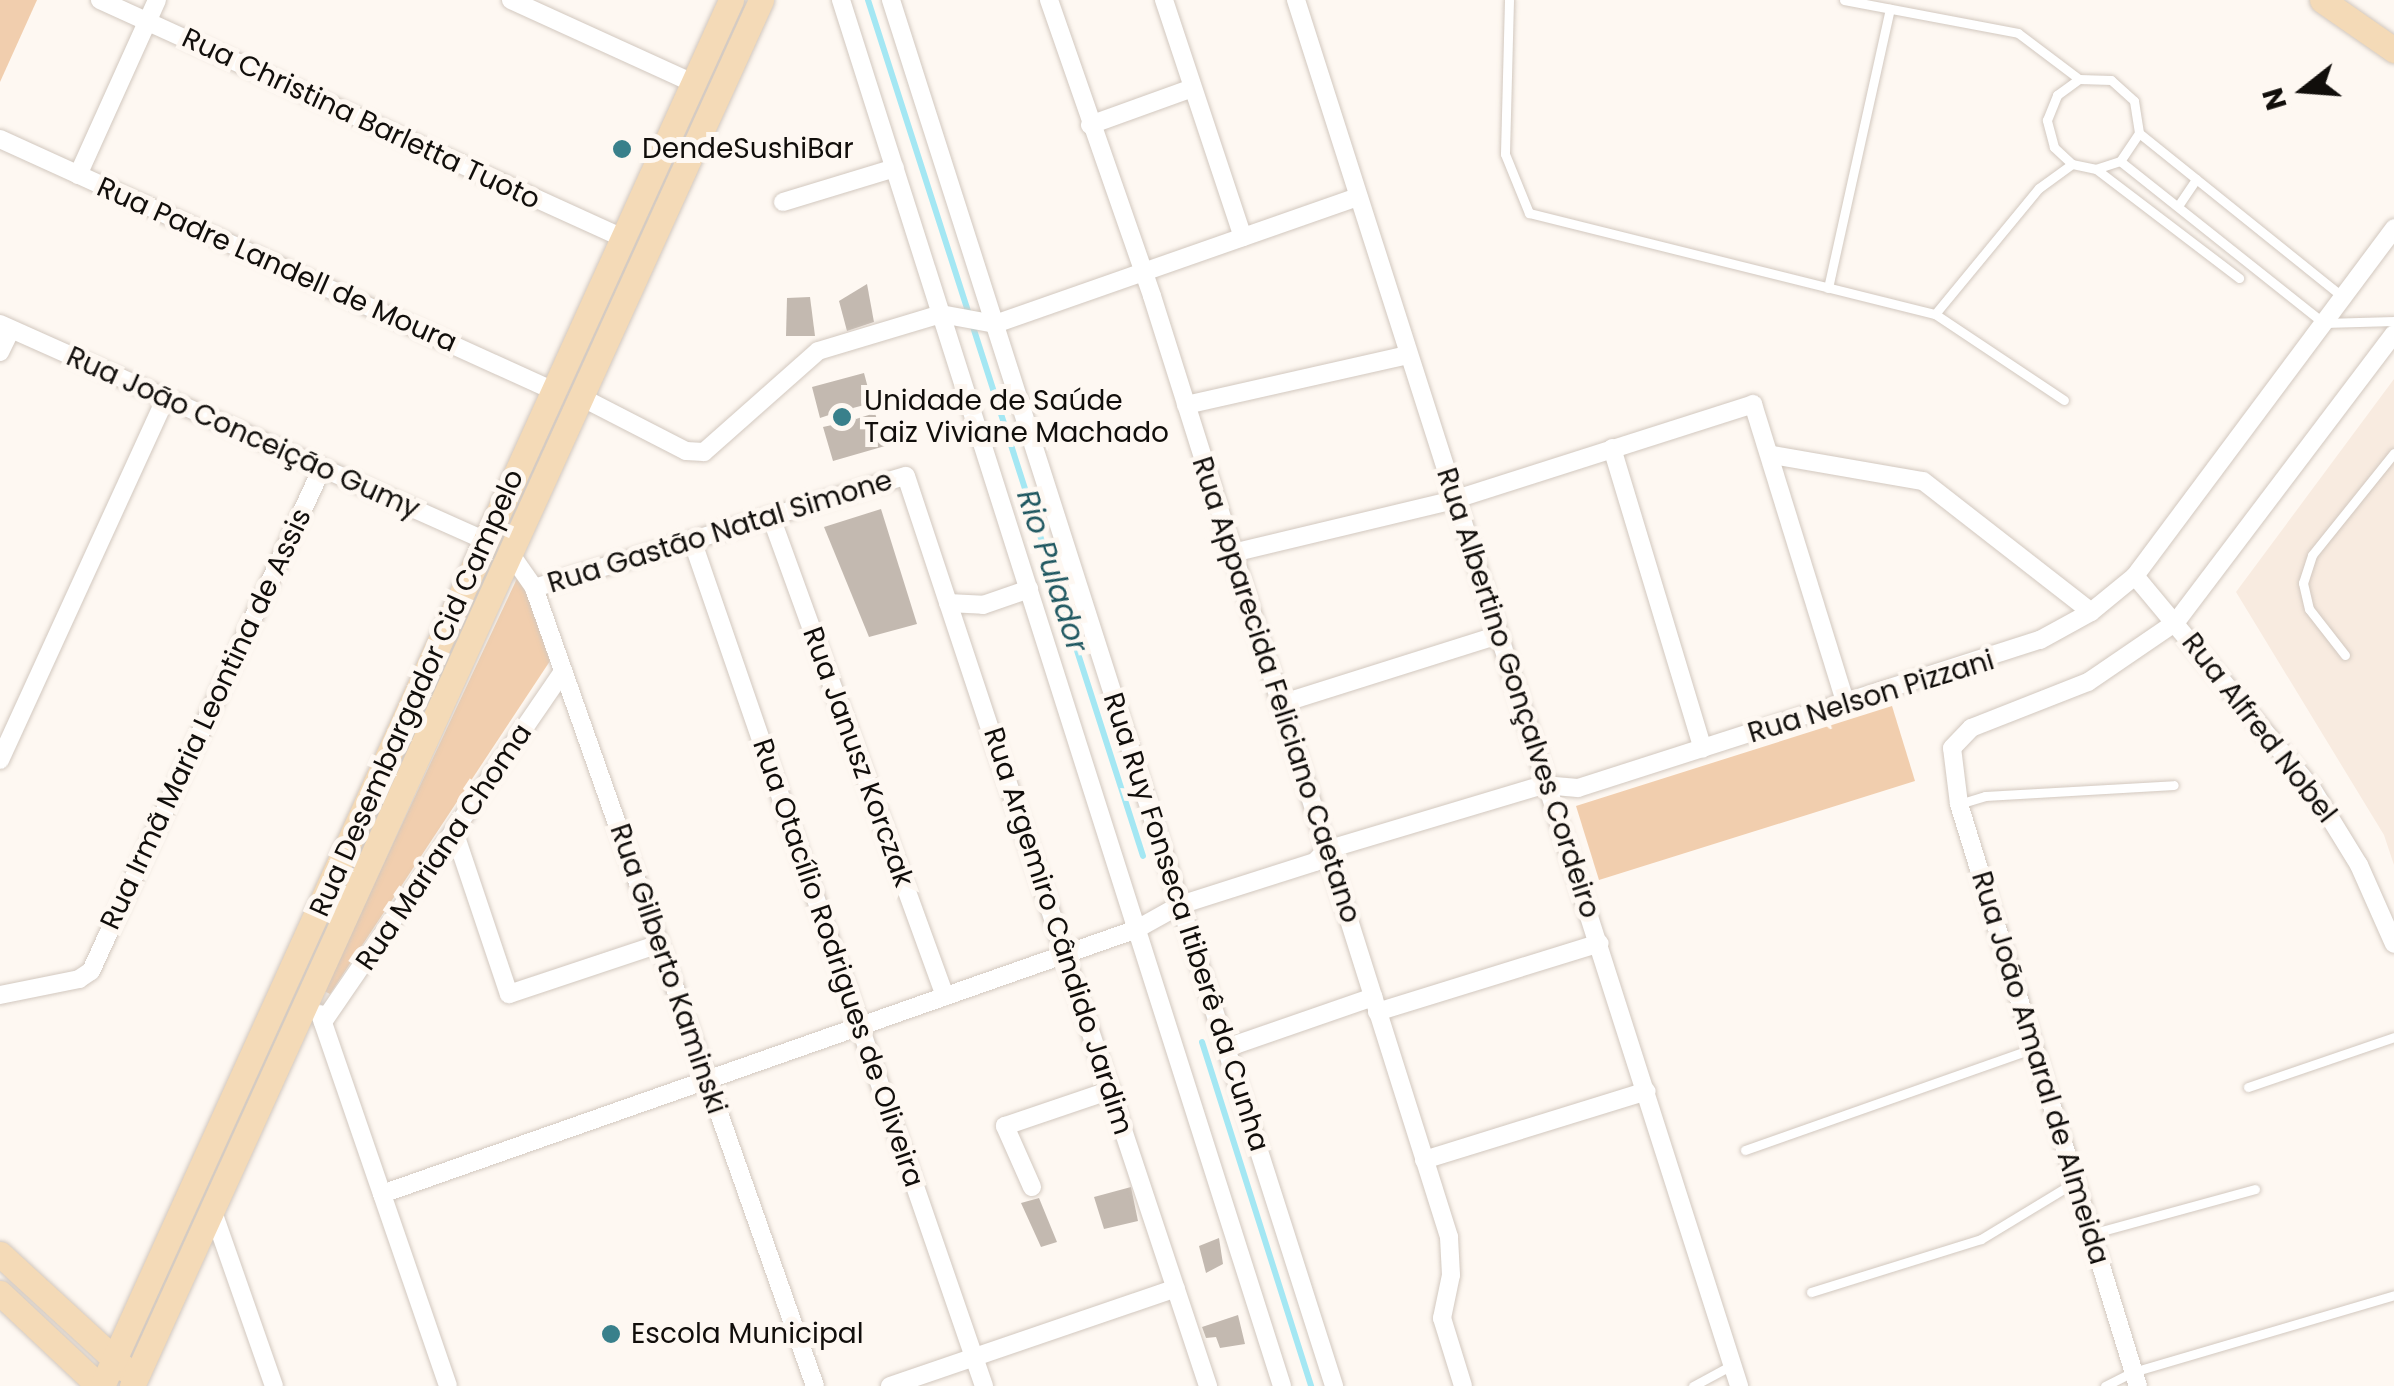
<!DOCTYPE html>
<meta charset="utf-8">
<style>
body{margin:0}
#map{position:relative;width:2394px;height:1386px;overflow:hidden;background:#fef8f2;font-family:Poppins,sans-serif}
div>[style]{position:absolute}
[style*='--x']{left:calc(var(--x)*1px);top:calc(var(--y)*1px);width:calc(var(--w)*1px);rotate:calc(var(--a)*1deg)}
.built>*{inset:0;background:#f8ebe0}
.green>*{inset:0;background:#f1ceae}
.stream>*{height:6px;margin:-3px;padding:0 3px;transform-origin:3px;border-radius:3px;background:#a4e7f3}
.building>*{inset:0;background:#c3b9b0}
.roads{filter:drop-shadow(0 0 2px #d2c8bf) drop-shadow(0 0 2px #d2c8bf)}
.service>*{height:9px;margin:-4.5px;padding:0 4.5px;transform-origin:4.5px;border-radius:4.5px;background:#fff}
.minor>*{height:18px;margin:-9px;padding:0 9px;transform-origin:9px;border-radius:9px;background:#fff}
.secondary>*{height:25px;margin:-12.5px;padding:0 12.5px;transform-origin:12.5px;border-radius:12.5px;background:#f4dab7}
.dots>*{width:28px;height:28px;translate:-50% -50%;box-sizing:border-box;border:5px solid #fef8f2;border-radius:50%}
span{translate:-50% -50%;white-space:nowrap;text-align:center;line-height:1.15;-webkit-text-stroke:10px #fef8f2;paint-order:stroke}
.street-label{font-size:28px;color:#110e0b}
.poi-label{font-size:28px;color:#110e0b}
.left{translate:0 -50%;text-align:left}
.water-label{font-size:30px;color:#205861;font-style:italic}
.north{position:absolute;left:2254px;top:40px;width:100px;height:100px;-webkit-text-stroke:8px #fef8f2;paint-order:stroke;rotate:253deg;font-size:28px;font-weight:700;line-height:40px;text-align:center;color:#110e0b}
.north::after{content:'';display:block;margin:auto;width:35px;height:45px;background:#110e0b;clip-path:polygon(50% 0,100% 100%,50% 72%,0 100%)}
</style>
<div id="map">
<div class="built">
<div style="clip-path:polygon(2394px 379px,2394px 865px,2384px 835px,2236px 592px)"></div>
</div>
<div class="green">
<div style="clip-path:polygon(0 0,37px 0,0 82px)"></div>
<div style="clip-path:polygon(520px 572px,550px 661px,330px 994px,324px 991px)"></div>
<div style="clip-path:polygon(1892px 706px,1915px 781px,1599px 880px,1576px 806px)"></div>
</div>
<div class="stream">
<div style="--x:868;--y:0;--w:899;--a:72.19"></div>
<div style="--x:1202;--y:1042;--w:361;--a:72.4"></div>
</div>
<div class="building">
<div style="clip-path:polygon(867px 284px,874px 322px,847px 331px,839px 301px)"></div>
<div style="clip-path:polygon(810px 297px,815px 336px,786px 336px,787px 298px)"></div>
<div style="clip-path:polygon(864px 373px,872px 403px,853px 408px,856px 419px,875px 413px,885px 446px,833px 461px,823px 427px,832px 425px,829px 415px,820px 418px,812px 387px)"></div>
<div style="clip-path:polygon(881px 509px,917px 624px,869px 637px,824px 527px)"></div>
<div style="clip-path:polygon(1131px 1187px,1138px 1221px,1104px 1229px,1094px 1197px)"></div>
<div style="clip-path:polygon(1039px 1198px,1057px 1242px,1041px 1247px,1021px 1203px)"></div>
<div style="clip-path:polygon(1219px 1238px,1223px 1264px,1206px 1273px,1199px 1246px)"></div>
<div style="clip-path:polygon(1238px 1315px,1245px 1344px,1220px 1348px,1216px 1337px,1206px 1338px,1202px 1327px)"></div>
</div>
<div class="roads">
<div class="service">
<div style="--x:1509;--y:0;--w:154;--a:91.5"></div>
<div style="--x:1505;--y:154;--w:64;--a:67.9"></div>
<div style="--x:1529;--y:213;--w:418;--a:14"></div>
<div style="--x:1935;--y:314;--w:155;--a:33.7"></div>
<div style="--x:1844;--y:0;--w:177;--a:10.7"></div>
<div style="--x:2018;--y:33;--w:76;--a:37"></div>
<div style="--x:2079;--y:79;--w:32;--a:2"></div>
<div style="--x:2111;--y:80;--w:31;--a:42"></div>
<div style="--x:2134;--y:101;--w:32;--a:81"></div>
<div style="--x:2139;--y:133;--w:34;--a:124"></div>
<div style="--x:2120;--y:161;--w:25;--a:162"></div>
<div style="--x:2096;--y:169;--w:25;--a:-168"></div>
<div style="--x:2072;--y:164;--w:25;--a:-137"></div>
<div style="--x:2054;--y:147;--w:28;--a:-105"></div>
<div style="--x:2047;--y:120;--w:27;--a:-68"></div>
<div style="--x:2057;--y:95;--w:27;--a:-36"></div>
<div style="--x:2139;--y:133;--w:262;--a:38.8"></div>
<div style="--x:2120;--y:161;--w:260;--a:38.5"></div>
<div style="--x:2324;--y:323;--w:70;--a:-1.6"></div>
<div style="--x:2096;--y:169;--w:180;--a:37.3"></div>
<div style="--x:2180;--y:203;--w:29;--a:-56"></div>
<div style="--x:1828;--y:288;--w:286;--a:-77.5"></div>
<div style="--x:1935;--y:314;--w:163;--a:-50.5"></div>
<div style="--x:2039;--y:188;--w:41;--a:-36"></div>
<div style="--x:2345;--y:655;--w:58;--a:-128"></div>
<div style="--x:2309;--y:609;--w:27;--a:-103"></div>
<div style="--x:2303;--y:583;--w:29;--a:-72"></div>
<div style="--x:2312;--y:555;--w:131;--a:-51.2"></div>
<div style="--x:1959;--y:804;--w:27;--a:-17"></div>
<div style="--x:1985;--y:796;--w:189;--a:-3.3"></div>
<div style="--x:2248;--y:1087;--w:154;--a:-18.9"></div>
<div style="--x:1745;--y:1150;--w:306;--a:-19.4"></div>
<div style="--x:2091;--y:1234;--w:170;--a:-15.3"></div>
<div style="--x:1811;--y:1292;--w:178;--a:-17.3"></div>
<div style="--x:1981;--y:1239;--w:110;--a:-31.2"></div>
<div style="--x:1693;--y:1386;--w:44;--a:-28.3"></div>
<div style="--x:2105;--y:1386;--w:31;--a:-27"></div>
<div style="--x:2133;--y:1372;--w:272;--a:-16.4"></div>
</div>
<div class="minor">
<div style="--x:100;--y:0;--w:575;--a:24.47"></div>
<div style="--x:511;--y:0;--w:200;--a:24.5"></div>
<div style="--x:841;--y:0;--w:1454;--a:72.35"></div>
<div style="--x:891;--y:0;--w:1455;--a:72.27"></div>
<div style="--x:1049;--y:0;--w:313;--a:70.8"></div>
<div style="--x:1152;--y:296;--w:987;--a:72.48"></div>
<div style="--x:1449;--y:1237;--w:38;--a:87"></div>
<div style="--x:1451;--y:1275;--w:44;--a:101.8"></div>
<div style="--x:1442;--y:1318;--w:71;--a:72.8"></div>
<div style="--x:1164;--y:0;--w:250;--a:71.6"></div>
<div style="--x:1296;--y:0;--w:1455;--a:72.27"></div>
<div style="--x:1090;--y:125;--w:109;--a:-19.8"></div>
<div style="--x:0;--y:139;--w:609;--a:24.46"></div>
<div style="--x:78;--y:175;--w:192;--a:-65.7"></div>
<div style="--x:783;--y:202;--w:117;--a:-16.9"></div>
<div style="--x:0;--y:324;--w:532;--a:24.06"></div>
<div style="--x:0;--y:352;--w:25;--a:-64"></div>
<div style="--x:581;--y:397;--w:118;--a:27.2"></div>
<div style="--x:686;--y:451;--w:18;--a:3"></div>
<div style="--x:704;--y:452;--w:152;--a:-41.5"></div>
<div style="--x:818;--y:351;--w:128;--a:-16.7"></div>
<div style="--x:941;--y:314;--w:55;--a:10.5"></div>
<div style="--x:995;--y:324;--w:385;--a:-19.3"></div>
<div style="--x:1186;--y:405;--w:228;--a:-12.7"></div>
<div style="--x:1612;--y:448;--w:314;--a:73.2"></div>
<div style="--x:1772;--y:455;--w:153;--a:9.8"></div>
<div style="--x:1923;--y:481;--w:213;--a:37.9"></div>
<div style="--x:771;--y:517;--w:510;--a:70.04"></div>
<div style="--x:692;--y:540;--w:895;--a:70.96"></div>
<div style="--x:1233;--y:553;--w:226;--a:-13.5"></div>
<div style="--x:1453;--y:500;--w:315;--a:-17.7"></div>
<div style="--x:1753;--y:404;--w:315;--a:72.8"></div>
<div style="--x:512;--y:556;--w:39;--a:55"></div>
<div style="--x:534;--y:588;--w:846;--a:70.6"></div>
<div style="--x:2135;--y:576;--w:275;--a:50.2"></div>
<div style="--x:2311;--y:787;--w:92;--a:58.4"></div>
<div style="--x:2359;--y:865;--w:86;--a:66.1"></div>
<div style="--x:534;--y:588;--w:388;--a:-16.8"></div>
<div style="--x:906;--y:476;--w:959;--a:71.64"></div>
<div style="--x:948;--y:603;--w:35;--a:3"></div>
<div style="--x:983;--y:605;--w:49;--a:-19.2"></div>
<div style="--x:1280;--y:704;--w:226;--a:-17.5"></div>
<div style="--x:0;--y:760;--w:398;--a:-65.4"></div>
<div style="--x:455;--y:834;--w:169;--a:71.4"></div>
<div style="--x:509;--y:994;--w:158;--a:-18.4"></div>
<div style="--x:0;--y:995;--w:81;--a:-11.4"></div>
<div style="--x:79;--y:979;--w:14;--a:-34"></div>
<div style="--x:91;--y:971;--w:554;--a:-65.33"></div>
<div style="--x:1377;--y:1012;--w:233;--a:-17.2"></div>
<div style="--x:320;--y:1014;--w:393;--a:71"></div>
<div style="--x:323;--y:1022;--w:425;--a:-55.6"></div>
<div style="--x:1226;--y:1048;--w:156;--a:-19.1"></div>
<div style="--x:1424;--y:1160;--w:233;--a:-17.2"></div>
<div style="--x:1032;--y:1187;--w:67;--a:-113.9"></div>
<div style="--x:1005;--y:1126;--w:112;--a:-18.8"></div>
<div style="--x:382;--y:1194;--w:800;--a:-19.34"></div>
<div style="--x:1137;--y:929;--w:49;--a:-29.2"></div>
<div style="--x:1180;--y:905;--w:142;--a:-17.7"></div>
<div style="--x:1315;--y:862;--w:16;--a:-47"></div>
<div style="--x:1326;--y:850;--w:227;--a:-16.7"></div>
<div style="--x:1543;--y:785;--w:35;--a:5"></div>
<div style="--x:1578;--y:788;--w:485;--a:-17.8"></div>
<div style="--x:2040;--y:640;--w:58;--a:-28.8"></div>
<div style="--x:2091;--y:612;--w:57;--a:-39.3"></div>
<div style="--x:2135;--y:576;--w:434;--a:-53.3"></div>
<div style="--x:212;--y:1209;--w:188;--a:70.7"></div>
<div style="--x:890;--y:1386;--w:302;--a:-18.9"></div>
<div style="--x:2138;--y:1386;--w:609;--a:-107.1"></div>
<div style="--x:1959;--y:804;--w:56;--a:-97.1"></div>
<div style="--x:1952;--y:748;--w:28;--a:-46"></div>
<div style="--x:1971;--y:728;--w:126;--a:-21.5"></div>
<div style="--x:2088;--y:682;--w:107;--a:-34.3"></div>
<div style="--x:2176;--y:622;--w:361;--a:-52.9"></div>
</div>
<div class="secondary">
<div style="--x:2322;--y:0;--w:88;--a:34.8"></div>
<div style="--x:0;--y:1254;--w:170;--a:42.6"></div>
<div style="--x:0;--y:1293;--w:136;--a:43.2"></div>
<div style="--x:102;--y:1386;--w:1522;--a:-65.59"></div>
<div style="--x:132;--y:1386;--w:1522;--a:-65.59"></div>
</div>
</div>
<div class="dots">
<div style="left:622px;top:149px;background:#39808b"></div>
<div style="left:842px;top:417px;background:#39808b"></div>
<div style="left:611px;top:1334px;background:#39808b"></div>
</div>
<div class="street-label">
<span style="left:361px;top:119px;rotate:25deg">Rua Christina Barletta Tuoto</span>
<span style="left:277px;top:265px;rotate:24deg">Rua Padre Landell de Moura</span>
<span style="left:243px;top:433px;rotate:24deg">Rua João Conceição Gumy</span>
<span style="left:720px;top:532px;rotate:-17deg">Rua Gastão Natal Simone</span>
<span style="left:1276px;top:690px;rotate:72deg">Rua Apparecida Feliciano Caetano</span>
<span style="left:417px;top:693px;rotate:-66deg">Rua Desembargador Cid Campelo</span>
<span style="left:1518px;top:693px;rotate:72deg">Rua Albertino Gonçalves Cordeiro</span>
<span style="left:1871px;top:697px;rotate:-17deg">Rua Nelson Pizzani</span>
<span style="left:206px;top:719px;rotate:-65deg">Rua Irmã Maria Leontina de Assis</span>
<span style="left:2259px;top:728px;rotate:52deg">Rua Alfred Nobel</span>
<span style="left:858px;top:757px;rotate:70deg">Rua Janusz Korczak</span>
<span style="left:444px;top:847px;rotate:-56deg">Rua Mariana Choma</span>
<span style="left:1186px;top:922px;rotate:72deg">Rua Ruy Fonseca Itiberê da Cunha</span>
<span style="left:1058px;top:931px;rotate:72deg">Rua Argemiro Cândido Jardim</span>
<span style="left:838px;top:963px;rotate:71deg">Rua Otacílio Rodrigues de Oliveira</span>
<span style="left:668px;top:969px;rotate:71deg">Rua Gilberto Kaminski</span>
<span style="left:2040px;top:1068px;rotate:73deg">Rua João Amaral de Almeida</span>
</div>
<div class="poi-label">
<span class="left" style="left:642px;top:149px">DendeSushiBar</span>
<span class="left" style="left:864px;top:417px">Unidade de Saúde<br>Taiz Viviane Machado</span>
<span class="left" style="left:631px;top:1334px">Escola Municipal</span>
</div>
<div class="water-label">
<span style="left:1052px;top:571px;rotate:72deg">Rio Pulador</span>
</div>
<div class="north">N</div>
</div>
